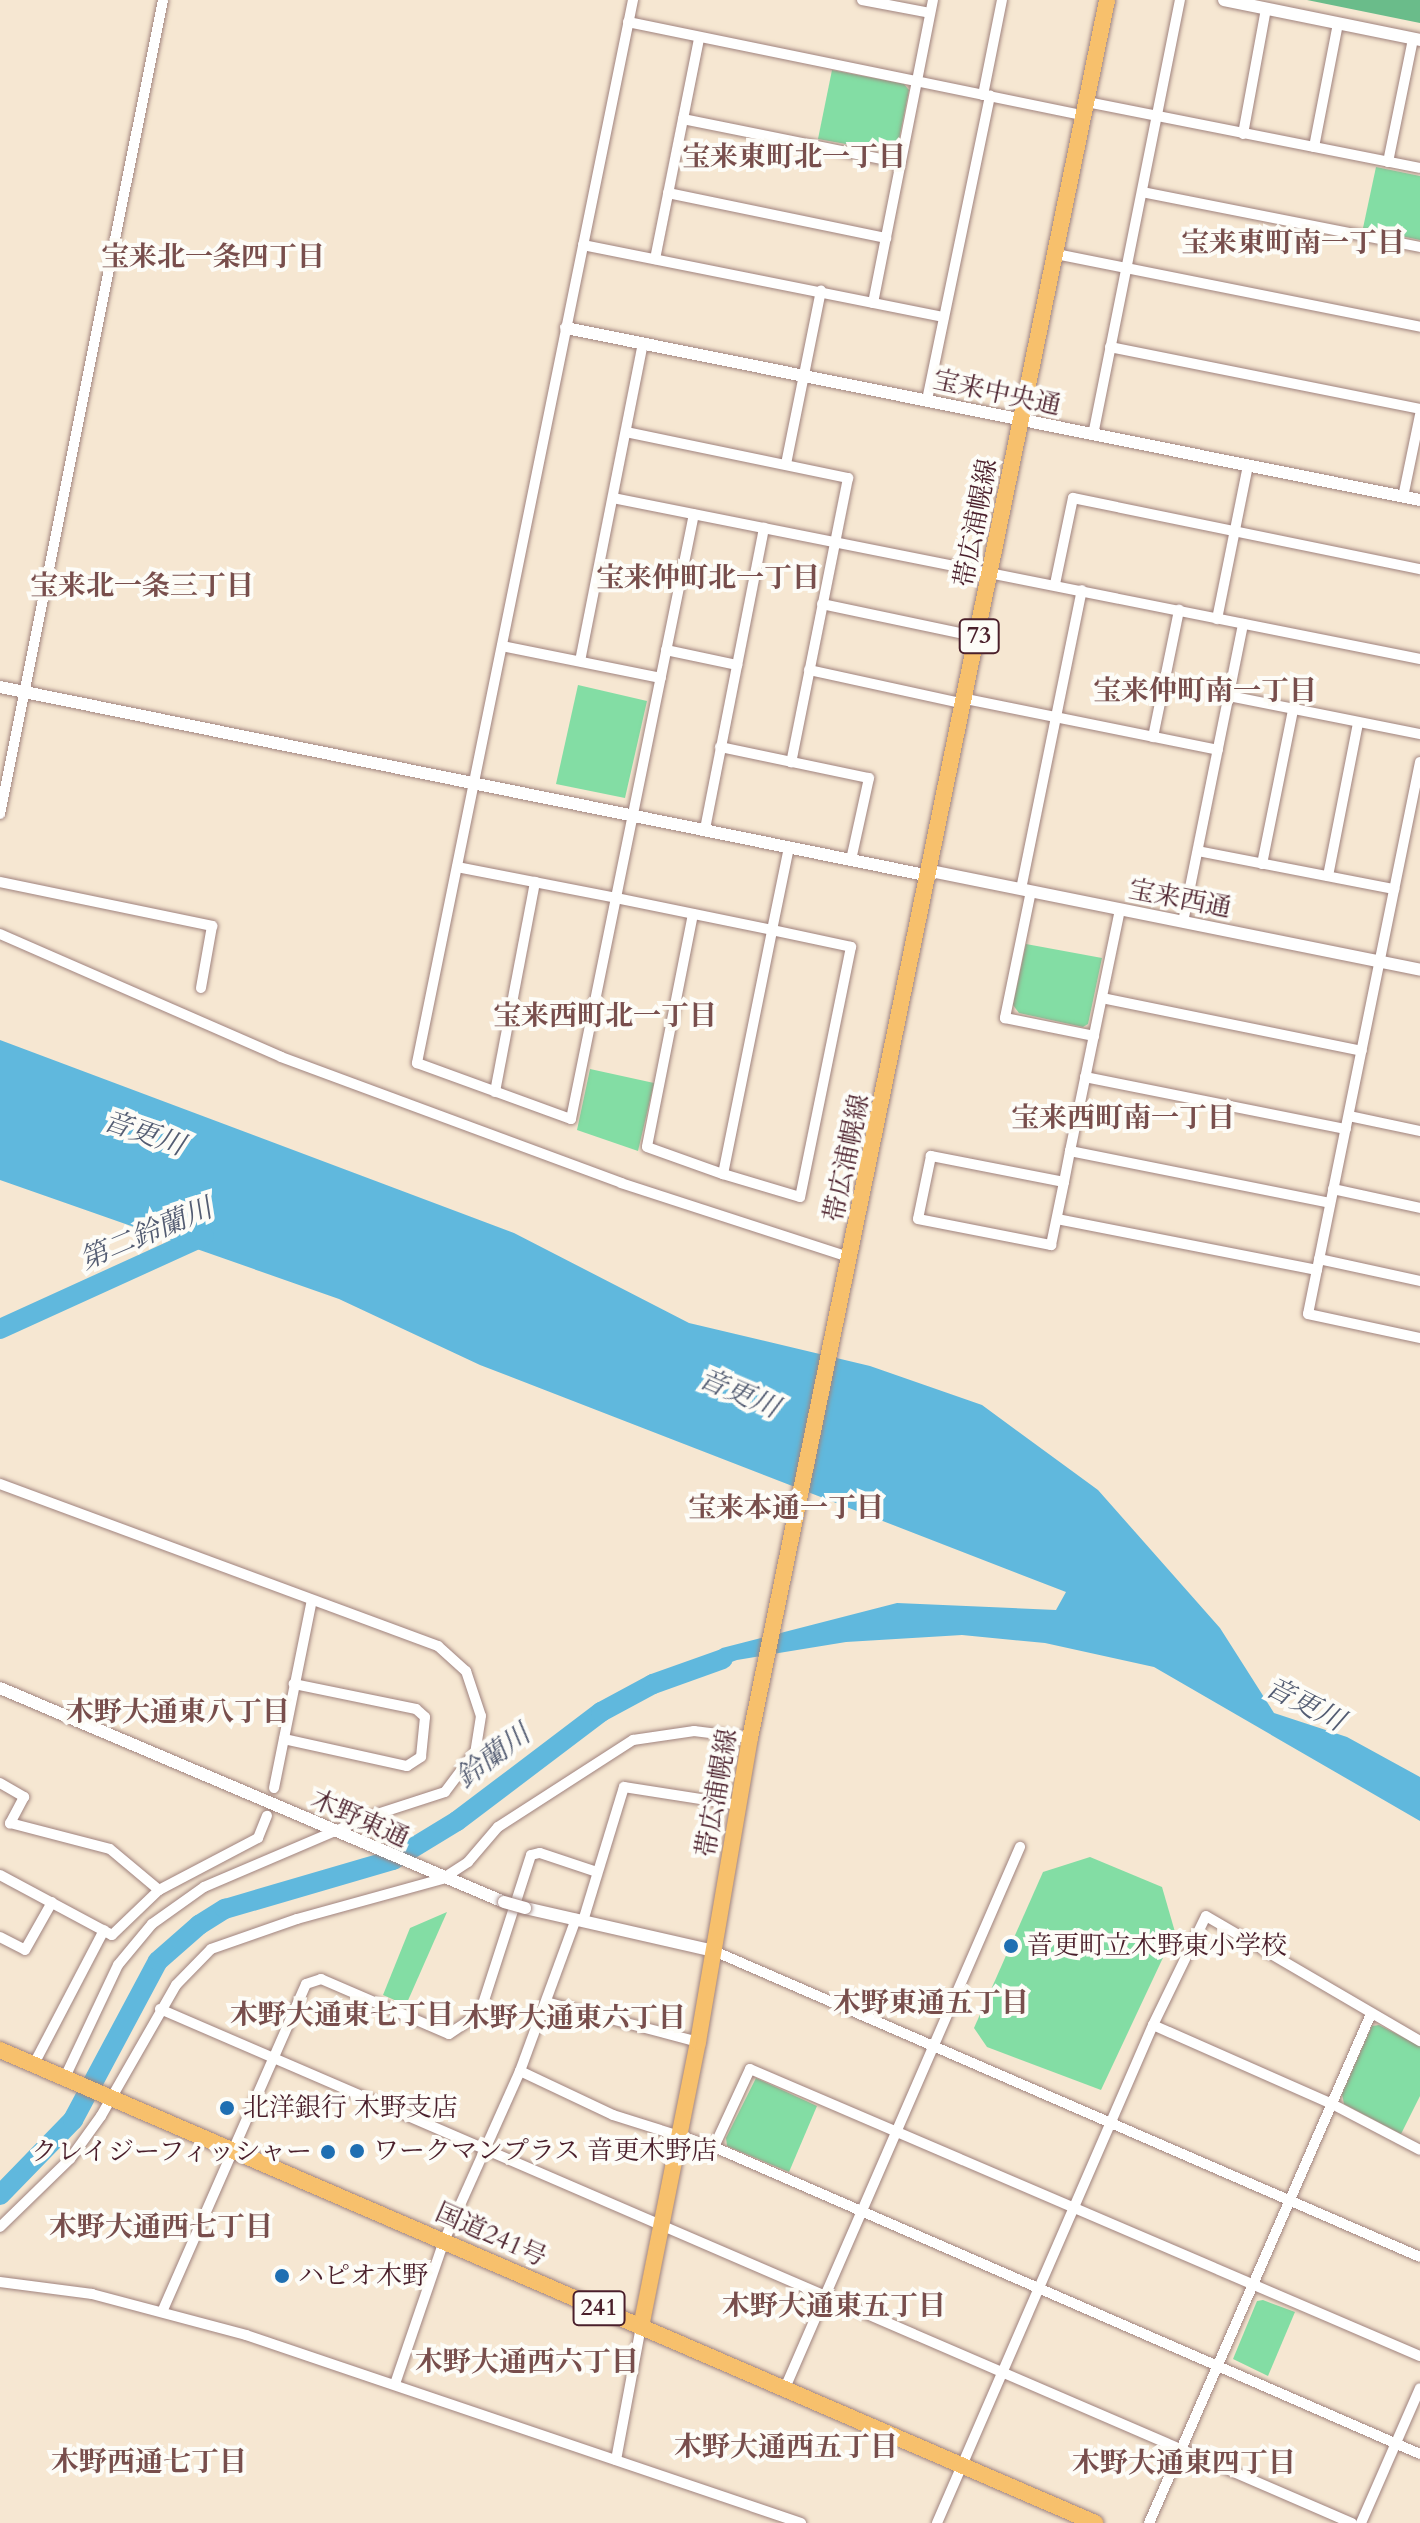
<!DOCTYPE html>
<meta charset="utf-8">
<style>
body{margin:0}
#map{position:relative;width:1420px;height:2523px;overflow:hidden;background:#f6e7d2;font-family:Cardo,"Noto Serif JP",serif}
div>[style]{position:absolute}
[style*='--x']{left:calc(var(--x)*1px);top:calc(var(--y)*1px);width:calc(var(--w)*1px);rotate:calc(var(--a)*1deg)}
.green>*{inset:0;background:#83dda4}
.forest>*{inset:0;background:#6abc8a}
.water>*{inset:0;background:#60b8dd}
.river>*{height:20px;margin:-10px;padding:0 10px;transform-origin:10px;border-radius:10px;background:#60b8dd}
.roads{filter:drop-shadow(0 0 2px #a0837e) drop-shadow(0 0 2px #a0837e)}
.minor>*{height:10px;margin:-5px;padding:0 5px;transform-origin:5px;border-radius:5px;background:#fff}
.tertiary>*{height:12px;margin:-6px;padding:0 6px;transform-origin:6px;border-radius:6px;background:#fff}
.primary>*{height:16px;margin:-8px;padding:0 8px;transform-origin:8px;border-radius:8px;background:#f7c06c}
.trunk>*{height:16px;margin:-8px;padding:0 8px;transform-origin:8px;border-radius:8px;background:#f7c06c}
.bridges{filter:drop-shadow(0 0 2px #a0837e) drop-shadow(0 0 2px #a0837e)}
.tertiary-bridge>*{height:12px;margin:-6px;padding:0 6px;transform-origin:6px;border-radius:6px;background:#fff}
.dots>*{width:22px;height:22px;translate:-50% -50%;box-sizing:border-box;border:4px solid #fdfcf7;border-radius:50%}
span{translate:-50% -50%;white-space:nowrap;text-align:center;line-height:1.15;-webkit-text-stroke:8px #fdfcf7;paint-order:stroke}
.shield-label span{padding:2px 6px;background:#fdfcf7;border:2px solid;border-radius:6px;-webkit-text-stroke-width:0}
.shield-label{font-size:24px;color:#4a1f2b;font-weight:700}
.street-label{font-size:26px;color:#4a1f2b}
.poi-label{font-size:26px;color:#4a1f2b}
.left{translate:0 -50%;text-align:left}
.right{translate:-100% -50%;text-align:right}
.neighbourhood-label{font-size:28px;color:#784e4c;font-weight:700}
.water-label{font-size:28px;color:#535c72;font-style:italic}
</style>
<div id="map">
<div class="green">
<div style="clip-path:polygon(832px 70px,904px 84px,909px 90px,897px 149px,890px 152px,818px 139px)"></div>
<div style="clip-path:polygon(1376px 167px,1420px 176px,1420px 240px,1363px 228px)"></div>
<div style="clip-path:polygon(578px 685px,647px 701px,625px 798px,556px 784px)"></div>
<div style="clip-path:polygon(1026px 944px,1102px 958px,1088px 1024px,1083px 1027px,1019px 1013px,1013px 1005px)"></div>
<div style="clip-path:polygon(590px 1069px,654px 1083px,638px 1151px,577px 1130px)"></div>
<div style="clip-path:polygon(1090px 1857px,1162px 1887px,1175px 1932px,1101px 2090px,987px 2047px,974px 2028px,1043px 1872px)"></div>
<div style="clip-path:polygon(447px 1912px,406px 2005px,383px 1995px,410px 1928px)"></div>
<div style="clip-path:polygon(1379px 2025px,1420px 2046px,1420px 2096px,1401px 2134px,1344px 2104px,1342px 2094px,1372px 2026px)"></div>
<div style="clip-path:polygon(756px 2078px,817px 2106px,789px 2172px,727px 2146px,726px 2138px)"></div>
<div style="clip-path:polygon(1263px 2300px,1295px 2312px,1268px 2376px,1233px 2359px,1257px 2301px)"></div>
</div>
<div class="forest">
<div style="clip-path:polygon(1307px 0,1420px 0,1420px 23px)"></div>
</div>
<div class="water">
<div style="clip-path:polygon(0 1040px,514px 1233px,689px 1323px,870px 1366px,982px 1405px,1098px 1490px,1220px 1628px,1274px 1713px,1347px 1737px,1420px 1777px,1420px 1821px,1154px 1667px,1045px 1643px,962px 1635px,846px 1642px,737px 1660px,703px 1672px,695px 1666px,722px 1648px,897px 1603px,1056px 1610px,1066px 1592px,480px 1365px,339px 1299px,0 1180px)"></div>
</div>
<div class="river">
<div style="--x:0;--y:1329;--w:224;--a:-24.5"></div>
<div style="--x:0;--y:2195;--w:105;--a:-45.8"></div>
<div style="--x:73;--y:2120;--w:180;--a:-61.9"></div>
<div style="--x:158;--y:1961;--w:55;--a:-41.3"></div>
<div style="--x:199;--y:1925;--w:31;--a:-32"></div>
<div style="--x:225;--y:1909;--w:175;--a:-16.3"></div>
<div style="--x:393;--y:1860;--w:75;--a:-31.4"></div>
<div style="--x:457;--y:1821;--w:181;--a:-37.1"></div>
<div style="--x:601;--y:1712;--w:59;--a:-28.3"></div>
<div style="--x:653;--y:1684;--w:74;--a:-19.7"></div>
</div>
<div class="roads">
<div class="minor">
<div style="--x:633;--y:0;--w:1085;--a:101.49"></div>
<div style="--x:417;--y:1063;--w:164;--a:20"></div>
<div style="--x:571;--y:1119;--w:617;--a:-78.51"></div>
<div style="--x:862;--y:0;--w:69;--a:10.8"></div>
<div style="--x:628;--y:22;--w:466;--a:11.6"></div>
<div style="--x:983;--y:95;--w:97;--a:-78.7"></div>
<div style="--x:1087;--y:102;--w:339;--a:11.2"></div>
<div style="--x:683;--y:119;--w:222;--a:11.4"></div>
<div style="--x:1243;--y:134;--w:127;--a:-79.6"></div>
<div style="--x:1314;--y:147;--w:125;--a:-79"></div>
<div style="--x:1388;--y:162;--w:126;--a:-78.5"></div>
<div style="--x:1142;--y:192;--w:283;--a:11.2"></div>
<div style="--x:668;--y:193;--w:223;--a:11.7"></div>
<div style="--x:583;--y:245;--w:368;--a:11.3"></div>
<div style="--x:1056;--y:254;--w:371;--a:11.3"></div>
<div style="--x:655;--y:259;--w:225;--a:-78.7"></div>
<div style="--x:873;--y:303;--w:309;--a:-78.8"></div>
<div style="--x:1110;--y:347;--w:316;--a:11.3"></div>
<div style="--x:927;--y:400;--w:311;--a:-78.3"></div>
<div style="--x:626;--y:432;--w:227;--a:11.7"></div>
<div style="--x:848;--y:478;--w:290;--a:101.3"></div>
<div style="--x:1093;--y:435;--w:444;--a:-78.7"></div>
<div style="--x:786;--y:464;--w:177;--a:-78.6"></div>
<div style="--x:1403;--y:497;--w:84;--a:-78.3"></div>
<div style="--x:613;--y:498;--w:823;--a:11.28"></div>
<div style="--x:1055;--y:584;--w:88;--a:-78.2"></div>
<div style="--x:1073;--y:498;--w:354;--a:11.6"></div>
<div style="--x:822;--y:604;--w:160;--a:11.9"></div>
<div style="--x:1217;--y:619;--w:157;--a:-78.6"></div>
<div style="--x:502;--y:646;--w:162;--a:11.4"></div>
<div style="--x:666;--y:650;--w:73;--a:11.9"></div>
<div style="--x:580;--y:661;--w:324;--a:-78.8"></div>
<div style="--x:809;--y:670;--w:160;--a:12.3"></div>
<div style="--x:1229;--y:696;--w:195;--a:11.3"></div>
<div style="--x:966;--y:699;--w:257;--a:11.4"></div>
<div style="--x:1153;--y:737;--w:130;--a:-78.4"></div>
<div style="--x:720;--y:747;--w:152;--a:11.8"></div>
<div style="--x:869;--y:778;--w:84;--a:102.4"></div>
<div style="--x:1420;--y:762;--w:563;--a:101.47"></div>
<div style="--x:1308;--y:1314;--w:115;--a:12.1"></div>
<div style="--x:0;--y:814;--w:830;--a:-78.68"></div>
<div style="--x:705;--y:829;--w:307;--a:-78.9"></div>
<div style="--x:1198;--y:851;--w:200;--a:11"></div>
<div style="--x:1262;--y:864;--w:157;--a:-78.6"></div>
<div style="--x:457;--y:867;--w:162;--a:11"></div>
<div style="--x:616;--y:898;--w:159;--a:11.6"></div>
<div style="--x:772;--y:930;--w:81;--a:12.1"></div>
<div style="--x:851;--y:947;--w:255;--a:101.5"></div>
<div style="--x:800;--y:1197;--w:80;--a:-163.4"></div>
<div style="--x:723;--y:1174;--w:249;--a:-78.6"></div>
<div style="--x:772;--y:930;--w:85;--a:-78.4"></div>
<div style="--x:1328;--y:876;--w:156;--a:-78.9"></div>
<div style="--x:0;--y:882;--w:217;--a:11.7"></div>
<div style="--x:212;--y:926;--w:63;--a:100.1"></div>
<div style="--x:1021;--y:889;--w:305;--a:-78.5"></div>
<div style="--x:1031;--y:891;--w:130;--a:101.6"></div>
<div style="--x:1005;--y:1018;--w:91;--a:11.4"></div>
<div style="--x:693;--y:914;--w:237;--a:101.2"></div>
<div style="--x:647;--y:1147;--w:81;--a:19.6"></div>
<div style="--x:1183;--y:922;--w:304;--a:-78.6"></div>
<div style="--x:0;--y:934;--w:307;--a:23.6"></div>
<div style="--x:281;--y:1057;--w:363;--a:20.3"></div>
<div style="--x:621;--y:1183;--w:240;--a:18"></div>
<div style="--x:1102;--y:998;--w:265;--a:11.5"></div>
<div style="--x:1085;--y:1077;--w:266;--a:11.3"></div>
<div style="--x:495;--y:1092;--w:214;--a:-79.2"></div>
<div style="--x:1349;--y:1116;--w:73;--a:11.9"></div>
<div style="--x:1070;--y:1151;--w:265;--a:11.3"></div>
<div style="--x:1064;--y:1182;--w:136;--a:-168.9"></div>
<div style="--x:931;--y:1156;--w:64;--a:101.7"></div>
<div style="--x:918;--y:1219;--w:136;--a:11.1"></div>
<div style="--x:1051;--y:1245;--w:64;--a:-78.3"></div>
<div style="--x:1064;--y:1182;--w:32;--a:-79"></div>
<div style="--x:1070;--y:1151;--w:246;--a:-78.3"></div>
<div style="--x:1333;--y:1189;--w:89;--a:12.3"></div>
<div style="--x:1057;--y:1219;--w:265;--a:11.1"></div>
<div style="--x:1319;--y:1259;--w:103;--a:12.3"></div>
<div style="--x:0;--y:1484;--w:467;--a:20.3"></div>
<div style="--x:438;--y:1646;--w:38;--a:42"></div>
<div style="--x:466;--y:1671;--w:47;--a:71.6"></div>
<div style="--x:481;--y:1716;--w:36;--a:99"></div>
<div style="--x:475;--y:1752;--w:50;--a:126.9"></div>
<div style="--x:445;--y:1792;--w:81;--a:162"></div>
<div style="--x:368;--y:1817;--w:178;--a:156.9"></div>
<div style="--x:204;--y:1887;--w:64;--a:144.6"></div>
<div style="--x:152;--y:1924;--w:53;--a:129.7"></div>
<div style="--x:118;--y:1965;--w:124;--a:115.3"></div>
<div style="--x:284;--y:1739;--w:126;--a:12.4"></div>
<div style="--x:407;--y:1766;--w:17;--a:-33"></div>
<div style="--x:421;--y:1757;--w:40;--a:-84.3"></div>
<div style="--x:425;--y:1717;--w:12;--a:-138"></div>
<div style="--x:416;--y:1709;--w:125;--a:-168.4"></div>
<div style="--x:0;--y:1783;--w:28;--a:30"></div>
<div style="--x:24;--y:1797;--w:30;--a:118"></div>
<div style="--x:10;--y:1823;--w:103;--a:14.6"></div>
<div style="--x:110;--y:1849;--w:64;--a:39.9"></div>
<div style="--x:274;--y:1788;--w:192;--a:-78.6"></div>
<div style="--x:0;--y:1875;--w:127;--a:28.2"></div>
<div style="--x:112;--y:1935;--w:65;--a:-43.8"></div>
<div style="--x:159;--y:1890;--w:112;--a:-27.7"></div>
<div style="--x:258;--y:1838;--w:24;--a:-68"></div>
<div style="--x:583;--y:1921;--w:140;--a:-73"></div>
<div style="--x:624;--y:1787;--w:116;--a:8.9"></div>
<div style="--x:0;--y:1937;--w:28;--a:27"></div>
<div style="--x:25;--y:1950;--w:55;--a:-60.6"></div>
<div style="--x:714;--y:1951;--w:769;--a:23.43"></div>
<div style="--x:546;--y:2002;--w:157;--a:14.7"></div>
<div style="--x:160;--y:2009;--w:1298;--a:23.33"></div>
<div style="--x:1153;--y:2025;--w:196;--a:23.8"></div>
<div style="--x:1332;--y:2104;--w:99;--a:27.6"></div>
<div style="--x:34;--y:2064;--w:151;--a:-62.4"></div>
<div style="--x:520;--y:2071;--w:103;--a:25.3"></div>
<div style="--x:613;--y:2115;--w:106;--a:17.6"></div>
<div style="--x:714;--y:2147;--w:770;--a:23.5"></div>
<div style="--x:714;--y:2147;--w:86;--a:-65.2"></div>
<div style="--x:750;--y:2069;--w:729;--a:23.19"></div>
<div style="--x:0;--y:2227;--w:98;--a:-44.2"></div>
<div style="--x:70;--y:2159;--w:53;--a:-54.2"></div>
<div style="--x:101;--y:2116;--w:151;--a:-60.2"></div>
<div style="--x:176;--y:1985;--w:50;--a:-45.8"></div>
<div style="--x:211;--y:1949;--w:91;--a:-19.2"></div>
<div style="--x:297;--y:1919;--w:150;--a:-15.4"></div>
<div style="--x:442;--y:1879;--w:31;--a:-33"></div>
<div style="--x:468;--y:1862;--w:46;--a:-49.4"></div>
<div style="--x:498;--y:1827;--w:161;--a:-32.8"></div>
<div style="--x:633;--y:1740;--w:62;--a:-8.4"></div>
<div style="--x:694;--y:1731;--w:56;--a:7.1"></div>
<div style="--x:0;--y:2282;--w:93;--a:7.4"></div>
<div style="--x:92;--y:2294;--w:159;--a:14.9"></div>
<div style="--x:246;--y:2335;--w:586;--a:18.71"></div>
<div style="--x:162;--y:2312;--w:358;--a:-66.3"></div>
<div style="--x:306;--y:1984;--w:16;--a:-18"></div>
<div style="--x:321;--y:1979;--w:139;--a:23.3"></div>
<div style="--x:449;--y:2034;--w:37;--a:-34"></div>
<div style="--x:480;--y:2013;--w:166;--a:-72.1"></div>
<div style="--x:531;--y:1855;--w:9;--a:-13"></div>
<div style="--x:540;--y:1853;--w:60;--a:18.4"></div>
<div style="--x:395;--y:2384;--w:151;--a:-71.1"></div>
<div style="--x:444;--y:2241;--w:186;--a:-65.9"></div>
<div style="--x:520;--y:2071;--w:162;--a:-69.8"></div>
<div style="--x:785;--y:2388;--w:590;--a:-66.52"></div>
<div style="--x:616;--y:2460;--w:135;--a:-79.4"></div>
<div style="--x:937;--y:2523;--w:543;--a:-66.55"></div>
<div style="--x:1153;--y:2025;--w:121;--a:-64.1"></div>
<div style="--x:1206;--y:1916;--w:248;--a:30.3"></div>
<div style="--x:1149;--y:2523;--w:555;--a:-66.44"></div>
<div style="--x:1361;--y:2523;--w:147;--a:-66.4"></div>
</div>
<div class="tertiary">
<div style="--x:1224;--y:0;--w:200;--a:11.5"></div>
<div style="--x:566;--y:328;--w:871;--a:11.39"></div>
<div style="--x:0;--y:687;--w:949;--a:11.49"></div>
<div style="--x:931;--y:871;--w:499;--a:11.4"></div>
<div style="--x:0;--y:1688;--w:548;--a:23.01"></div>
<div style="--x:525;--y:1908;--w:194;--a:12.8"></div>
</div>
<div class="primary">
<div style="--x:641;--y:2327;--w:291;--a:-78.7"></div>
<div style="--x:698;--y:2042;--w:308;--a:-80.3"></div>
<div style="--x:750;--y:1738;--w:1774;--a:-78.39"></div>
</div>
<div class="trunk">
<div style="--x:0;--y:2050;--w:1193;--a:23.36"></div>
</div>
</div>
<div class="bridges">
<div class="tertiary-bridge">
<div style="--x:504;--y:1902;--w:22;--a:16"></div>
</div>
</div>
<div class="dots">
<div style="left:1011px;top:1946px;background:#1f6fb2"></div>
<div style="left:227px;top:2108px;background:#1f6fb2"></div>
<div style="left:357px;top:2151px;background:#1f6fb2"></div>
<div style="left:328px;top:2152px;background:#1f6fb2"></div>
<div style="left:282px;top:2276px;background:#1f6fb2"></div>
</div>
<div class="shield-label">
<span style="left:979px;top:636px">73</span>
<span style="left:599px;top:2308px">241</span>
</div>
<div class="street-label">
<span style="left:997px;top:393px;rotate:12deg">宝来中央通</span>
<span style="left:976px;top:523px;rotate:-79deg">帯広浦幌線</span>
<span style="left:1180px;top:899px;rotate:11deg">宝来西通</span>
<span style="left:847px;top:1158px;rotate:-78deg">帯広浦幌線</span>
<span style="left:717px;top:1793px;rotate:-80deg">帯広浦幌線</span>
<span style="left:360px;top:1819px;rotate:24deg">木野東通</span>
<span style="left:491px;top:2235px;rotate:24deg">国道241号</span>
</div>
<div class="poi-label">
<span class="left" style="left:1027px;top:1946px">音更町立木野東小学校</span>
<span class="left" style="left:243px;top:2108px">北洋銀行 木野支店</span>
<span class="left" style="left:373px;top:2151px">ワークマンプラス 音更木野店</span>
<span class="right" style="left:312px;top:2152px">クレイジーフィッシャー</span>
<span class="left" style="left:298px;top:2276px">ハピオ木野</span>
</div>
<div class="neighbourhood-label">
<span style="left:794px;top:157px">宝来東町北一丁目</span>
<span style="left:1293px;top:243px">宝来東町南一丁目</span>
<span style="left:213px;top:257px">宝来北一条四丁目</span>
<span style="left:708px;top:578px">宝来仲町北一丁目</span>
<span style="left:142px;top:586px">宝来北一条三丁目</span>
<span style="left:1205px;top:691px">宝来仲町南一丁目</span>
<span style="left:605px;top:1016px">宝来西町北一丁目</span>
<span style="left:1123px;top:1118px">宝来西町南一丁目</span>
<span style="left:786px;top:1508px">宝来本通一丁目</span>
<span style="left:178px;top:1712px">木野大通東八丁目</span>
<span style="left:931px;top:2003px">木野東通五丁目</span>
<span style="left:342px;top:2015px">木野大通東七丁目</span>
<span style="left:574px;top:2018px">木野大通東六丁目</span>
<span style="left:161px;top:2227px">木野大通西七丁目</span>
<span style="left:834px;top:2306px">木野大通東五丁目</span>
<span style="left:527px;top:2362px">木野大通西六丁目</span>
<span style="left:786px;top:2447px">木野大通西五丁目</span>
<span style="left:149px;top:2462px">木野西通七丁目</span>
<span style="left:1184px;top:2463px">木野大通東四丁目</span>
</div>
<div class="water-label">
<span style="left:144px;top:1133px;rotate:19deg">音更川</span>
<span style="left:146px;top:1234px;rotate:-23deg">第二鈴蘭川</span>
<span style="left:739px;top:1393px;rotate:23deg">音更川</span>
<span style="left:1305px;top:1704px;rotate:27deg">音更川</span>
<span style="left:493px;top:1756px;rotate:-37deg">鈴蘭川</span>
</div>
</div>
